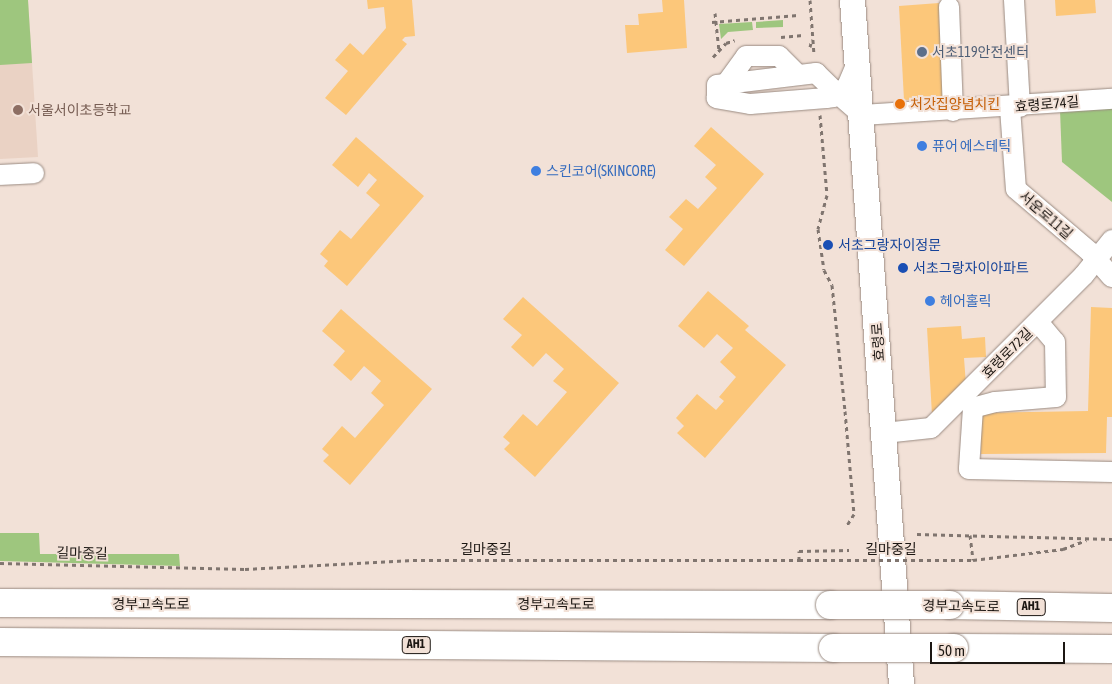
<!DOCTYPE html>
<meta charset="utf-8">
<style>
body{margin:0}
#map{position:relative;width:1112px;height:684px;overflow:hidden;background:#f2e1d7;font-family:"Asap Condensed","Noto Sans KR",sans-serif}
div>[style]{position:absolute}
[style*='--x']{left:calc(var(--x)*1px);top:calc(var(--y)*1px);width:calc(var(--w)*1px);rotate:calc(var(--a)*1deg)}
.built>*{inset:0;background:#ead2c4}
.green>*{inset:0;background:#9ec67e}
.building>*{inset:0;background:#fcc77a}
.path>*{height:3px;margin-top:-1.5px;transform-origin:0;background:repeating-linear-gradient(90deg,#80756f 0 4px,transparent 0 8px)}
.roads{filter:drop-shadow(0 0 1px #9a8b82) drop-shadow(0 0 1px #9a8b82)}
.minor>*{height:20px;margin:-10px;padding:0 10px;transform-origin:10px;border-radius:10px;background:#fff}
.major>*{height:25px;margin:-12.5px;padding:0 12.5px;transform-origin:12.5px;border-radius:12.5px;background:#fff}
.highway>*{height:28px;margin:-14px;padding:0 14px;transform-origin:14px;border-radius:14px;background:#fff}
.path-bridge>*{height:3px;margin-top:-1.5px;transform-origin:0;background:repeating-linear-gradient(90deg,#80756f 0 4px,transparent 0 8px)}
.bridges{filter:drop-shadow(0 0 1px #9a8b82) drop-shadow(0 0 1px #9a8b82)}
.highway-bridge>*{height:28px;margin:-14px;padding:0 14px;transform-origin:14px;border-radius:14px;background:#fff}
.dots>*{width:14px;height:14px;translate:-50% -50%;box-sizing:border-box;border:2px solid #f2e1d7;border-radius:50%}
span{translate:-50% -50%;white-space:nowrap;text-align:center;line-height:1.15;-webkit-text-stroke:4px #f2e1d7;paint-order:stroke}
.shield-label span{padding:1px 4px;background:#f2e1d7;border:1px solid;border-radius:4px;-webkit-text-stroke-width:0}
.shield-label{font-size:12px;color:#1c1713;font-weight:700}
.service-label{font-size:14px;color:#4e5e75}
.left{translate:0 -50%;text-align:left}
.food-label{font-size:14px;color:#c56008}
.street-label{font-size:14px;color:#1c1713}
.education-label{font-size:14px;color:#785e54}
.shop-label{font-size:14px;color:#366cbe}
.transit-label{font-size:14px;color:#164399}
.scale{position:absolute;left:930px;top:642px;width:135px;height:22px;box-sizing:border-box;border:2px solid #1c1713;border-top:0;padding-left:6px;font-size:15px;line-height:18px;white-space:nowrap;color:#1c1713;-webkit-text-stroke:4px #f2e1d7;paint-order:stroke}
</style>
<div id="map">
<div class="built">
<div style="clip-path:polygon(0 0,28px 0,38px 157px,0 159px)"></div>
</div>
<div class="green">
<div style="clip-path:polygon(0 0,28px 0,32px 63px,0 65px)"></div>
<div style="clip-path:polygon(783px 20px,783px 27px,756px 28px,756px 22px)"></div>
<div style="clip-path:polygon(752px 22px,753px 30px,728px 32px,721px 39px,719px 24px)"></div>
<div style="clip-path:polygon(1112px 108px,1112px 202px,1062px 162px,1060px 110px)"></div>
<div style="clip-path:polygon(0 533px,39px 533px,40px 554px,179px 554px,180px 566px,0 561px)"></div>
</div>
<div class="building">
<div style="clip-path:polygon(367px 0,412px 0,415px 36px,405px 37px,402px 40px,407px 44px,346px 115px,325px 98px,348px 71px,335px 60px,350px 43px,363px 55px,386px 28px,384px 7px,368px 9px)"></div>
<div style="clip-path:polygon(662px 0,684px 0,687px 48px,627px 53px,625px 25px,639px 25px,638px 14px,663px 12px)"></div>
<div style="clip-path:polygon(1055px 0,1095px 0,1096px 13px,1056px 16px)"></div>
<div style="clip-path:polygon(939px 3px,944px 98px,904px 100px,899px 6px)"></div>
<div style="clip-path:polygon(711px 127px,764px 174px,684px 266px,665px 250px,683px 229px,669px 217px,686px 199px,698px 209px,717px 188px,705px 177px,716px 165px,694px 146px)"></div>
<div style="clip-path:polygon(356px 137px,424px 196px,347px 286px,324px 266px,328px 261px,320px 254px,340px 230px,351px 239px,380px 205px,366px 193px,377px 180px,369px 173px,358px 187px,332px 165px)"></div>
<div style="clip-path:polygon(708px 291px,749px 326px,745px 330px,786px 365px,705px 458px,677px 433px,684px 426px,676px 418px,697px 394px,716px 410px,724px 401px,719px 397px,736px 377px,720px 362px,733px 348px,717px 334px,704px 348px,678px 326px)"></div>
<div style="clip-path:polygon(523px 297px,619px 383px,535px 477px,504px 449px,510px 443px,503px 437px,523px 414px,537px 426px,567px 392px,553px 381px,564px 369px,546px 353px,533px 367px,511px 347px,522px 335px,503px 319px)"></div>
<div style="clip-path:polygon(1091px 307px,1112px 308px,1112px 417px,1107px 417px,1106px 453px,981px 454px,981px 413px,1088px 411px)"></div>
<div style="clip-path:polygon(341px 309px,432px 389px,350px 485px,323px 461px,329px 455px,322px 449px,342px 426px,355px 438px,384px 405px,371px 393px,381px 381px,364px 366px,351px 381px,333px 365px,345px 351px,322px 331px)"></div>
<div style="clip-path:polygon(961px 326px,962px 339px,985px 337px,986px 357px,964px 358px,966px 385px,932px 415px,927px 328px)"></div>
</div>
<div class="path">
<div style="--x:810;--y:0;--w:54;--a:85.8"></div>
<div style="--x:715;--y:13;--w:37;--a:84"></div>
<div style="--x:712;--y:22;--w:86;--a:-4.7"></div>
<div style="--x:781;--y:37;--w:22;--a:-5"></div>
<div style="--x:810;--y:47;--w:8;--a:-76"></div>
<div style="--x:713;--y:57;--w:19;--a:-47"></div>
<div style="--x:726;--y:43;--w:9;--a:-18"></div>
<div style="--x:820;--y:115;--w:80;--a:85"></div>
<div style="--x:827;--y:195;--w:35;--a:105"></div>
<div style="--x:818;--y:229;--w:41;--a:81.7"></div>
<div style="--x:824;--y:270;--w:17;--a:62"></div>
<div style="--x:832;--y:285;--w:127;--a:84.1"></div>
<div style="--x:845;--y:411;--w:103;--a:85"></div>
<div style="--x:854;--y:514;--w:13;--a:122"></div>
<div style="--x:917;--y:534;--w:195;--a:1.5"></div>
<div style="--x:970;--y:535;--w:25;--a:83"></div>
<div style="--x:973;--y:560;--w:91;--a:-7"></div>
<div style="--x:1063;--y:549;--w:25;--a:-21"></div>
<div style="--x:0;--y:563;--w:245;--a:1.4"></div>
<div style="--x:245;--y:569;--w:168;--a:-3.1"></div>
<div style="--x:413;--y:560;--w:386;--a:0"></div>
<div style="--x:799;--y:560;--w:9;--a:-90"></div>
<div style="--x:799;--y:551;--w:50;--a:-1.1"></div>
</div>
<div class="roads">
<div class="minor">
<div style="--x:1014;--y:0;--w:107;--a:86.8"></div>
<div style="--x:949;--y:7;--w:104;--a:87.8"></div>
<div style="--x:857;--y:63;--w:25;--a:113"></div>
<div style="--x:847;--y:86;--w:8;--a:130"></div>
<div style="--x:842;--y:92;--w:4;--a:153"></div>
<div style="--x:838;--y:94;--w:6;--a:149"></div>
<div style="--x:833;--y:97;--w:7;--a:172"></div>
<div style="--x:826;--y:98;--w:76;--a:175.5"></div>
<div style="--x:750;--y:104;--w:34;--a:-170"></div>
<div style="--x:717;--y:98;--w:13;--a:-90"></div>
<div style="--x:717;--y:85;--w:100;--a:-6.9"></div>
<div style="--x:816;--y:73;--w:30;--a:44"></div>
<div style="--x:838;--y:94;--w:32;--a:41"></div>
<div style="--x:862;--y:115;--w:251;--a:-3.7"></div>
<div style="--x:726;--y:84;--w:34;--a:-54"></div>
<div style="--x:746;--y:56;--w:33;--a:0"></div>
<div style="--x:779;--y:56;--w:27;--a:45"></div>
<div style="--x:1010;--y:108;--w:81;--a:85.8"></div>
<div style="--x:1016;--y:189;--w:97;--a:40.4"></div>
<div style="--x:1090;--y:252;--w:33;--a:49"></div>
<div style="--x:0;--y:175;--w:34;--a:-3"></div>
<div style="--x:1038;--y:322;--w:26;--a:50"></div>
<div style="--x:1055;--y:342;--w:55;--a:89"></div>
<div style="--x:1056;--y:397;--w:61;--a:175.3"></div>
<div style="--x:995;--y:402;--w:23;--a:165"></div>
<div style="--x:973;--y:408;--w:61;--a:93.8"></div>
<div style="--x:969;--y:469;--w:143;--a:1.2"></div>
<div style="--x:884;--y:433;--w:47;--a:-6.1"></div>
<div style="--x:931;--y:428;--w:216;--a:-45"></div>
<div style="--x:1084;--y:275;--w:45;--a:-51.3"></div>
</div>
<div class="major">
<div style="--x:852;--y:0;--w:686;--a:85.9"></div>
</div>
<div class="highway">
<div style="--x:0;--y:603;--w:830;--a:0.14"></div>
<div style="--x:950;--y:605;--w:162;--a:1.1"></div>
<div style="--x:0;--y:642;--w:833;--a:0.41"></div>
<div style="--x:954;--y:648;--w:158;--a:0.4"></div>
</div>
</div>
<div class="path-bridge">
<div style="--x:799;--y:560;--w:174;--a:0"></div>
</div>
<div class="bridges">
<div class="highway-bridge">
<div style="--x:830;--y:605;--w:120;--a:0"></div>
<div style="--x:833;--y:648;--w:121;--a:0"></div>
</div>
</div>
<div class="dots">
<div style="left:922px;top:52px;background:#5c6f8a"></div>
<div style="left:900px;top:104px;background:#e8710a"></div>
<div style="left:18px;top:110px;background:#8d6e63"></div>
<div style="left:922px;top:146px;background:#3f7fe0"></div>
<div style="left:536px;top:171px;background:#3f7fe0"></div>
<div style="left:828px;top:245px;background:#1a4fb4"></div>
<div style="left:903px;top:268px;background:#1a4fb4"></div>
<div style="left:930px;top:301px;background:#3f7fe0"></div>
</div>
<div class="shield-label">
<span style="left:1031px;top:607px">AH1</span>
<span style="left:416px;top:645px">AH1</span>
</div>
<div class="service-label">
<span class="left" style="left:932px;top:52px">서초119안전센터</span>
</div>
<div class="food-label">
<span class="left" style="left:910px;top:104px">처갓집양념치킨</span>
</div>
<div class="street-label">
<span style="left:1047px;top:104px;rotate:-5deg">효령로74길</span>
<span style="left:1046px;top:215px;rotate:41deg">서운로11길</span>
<span style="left:878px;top:342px;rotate:-94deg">효령로</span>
<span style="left:1007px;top:353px;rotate:-45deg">효령로72길</span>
<span style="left:486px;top:549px">길마중길</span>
<span style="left:891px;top:549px">길마중길</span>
<span style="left:82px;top:553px;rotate:1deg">길마중길</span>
<span style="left:151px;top:604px">경부고속도로</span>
<span style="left:556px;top:604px">경부고속도로</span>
<span style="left:961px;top:606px;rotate:1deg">경부고속도로</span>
</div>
<div class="education-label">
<span class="left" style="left:28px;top:110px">서울서이초등학교</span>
</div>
<div class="shop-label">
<span class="left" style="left:932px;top:146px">퓨어 에스테틱</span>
<span class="left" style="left:546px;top:171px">스킨코어(SKINCORE)</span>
<span class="left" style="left:940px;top:301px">헤어홀릭</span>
</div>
<div class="transit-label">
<span class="left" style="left:838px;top:245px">서초그랑자이정문</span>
<span class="left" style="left:913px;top:268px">서초그랑자이아파트</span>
</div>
<div class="scale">50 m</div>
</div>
